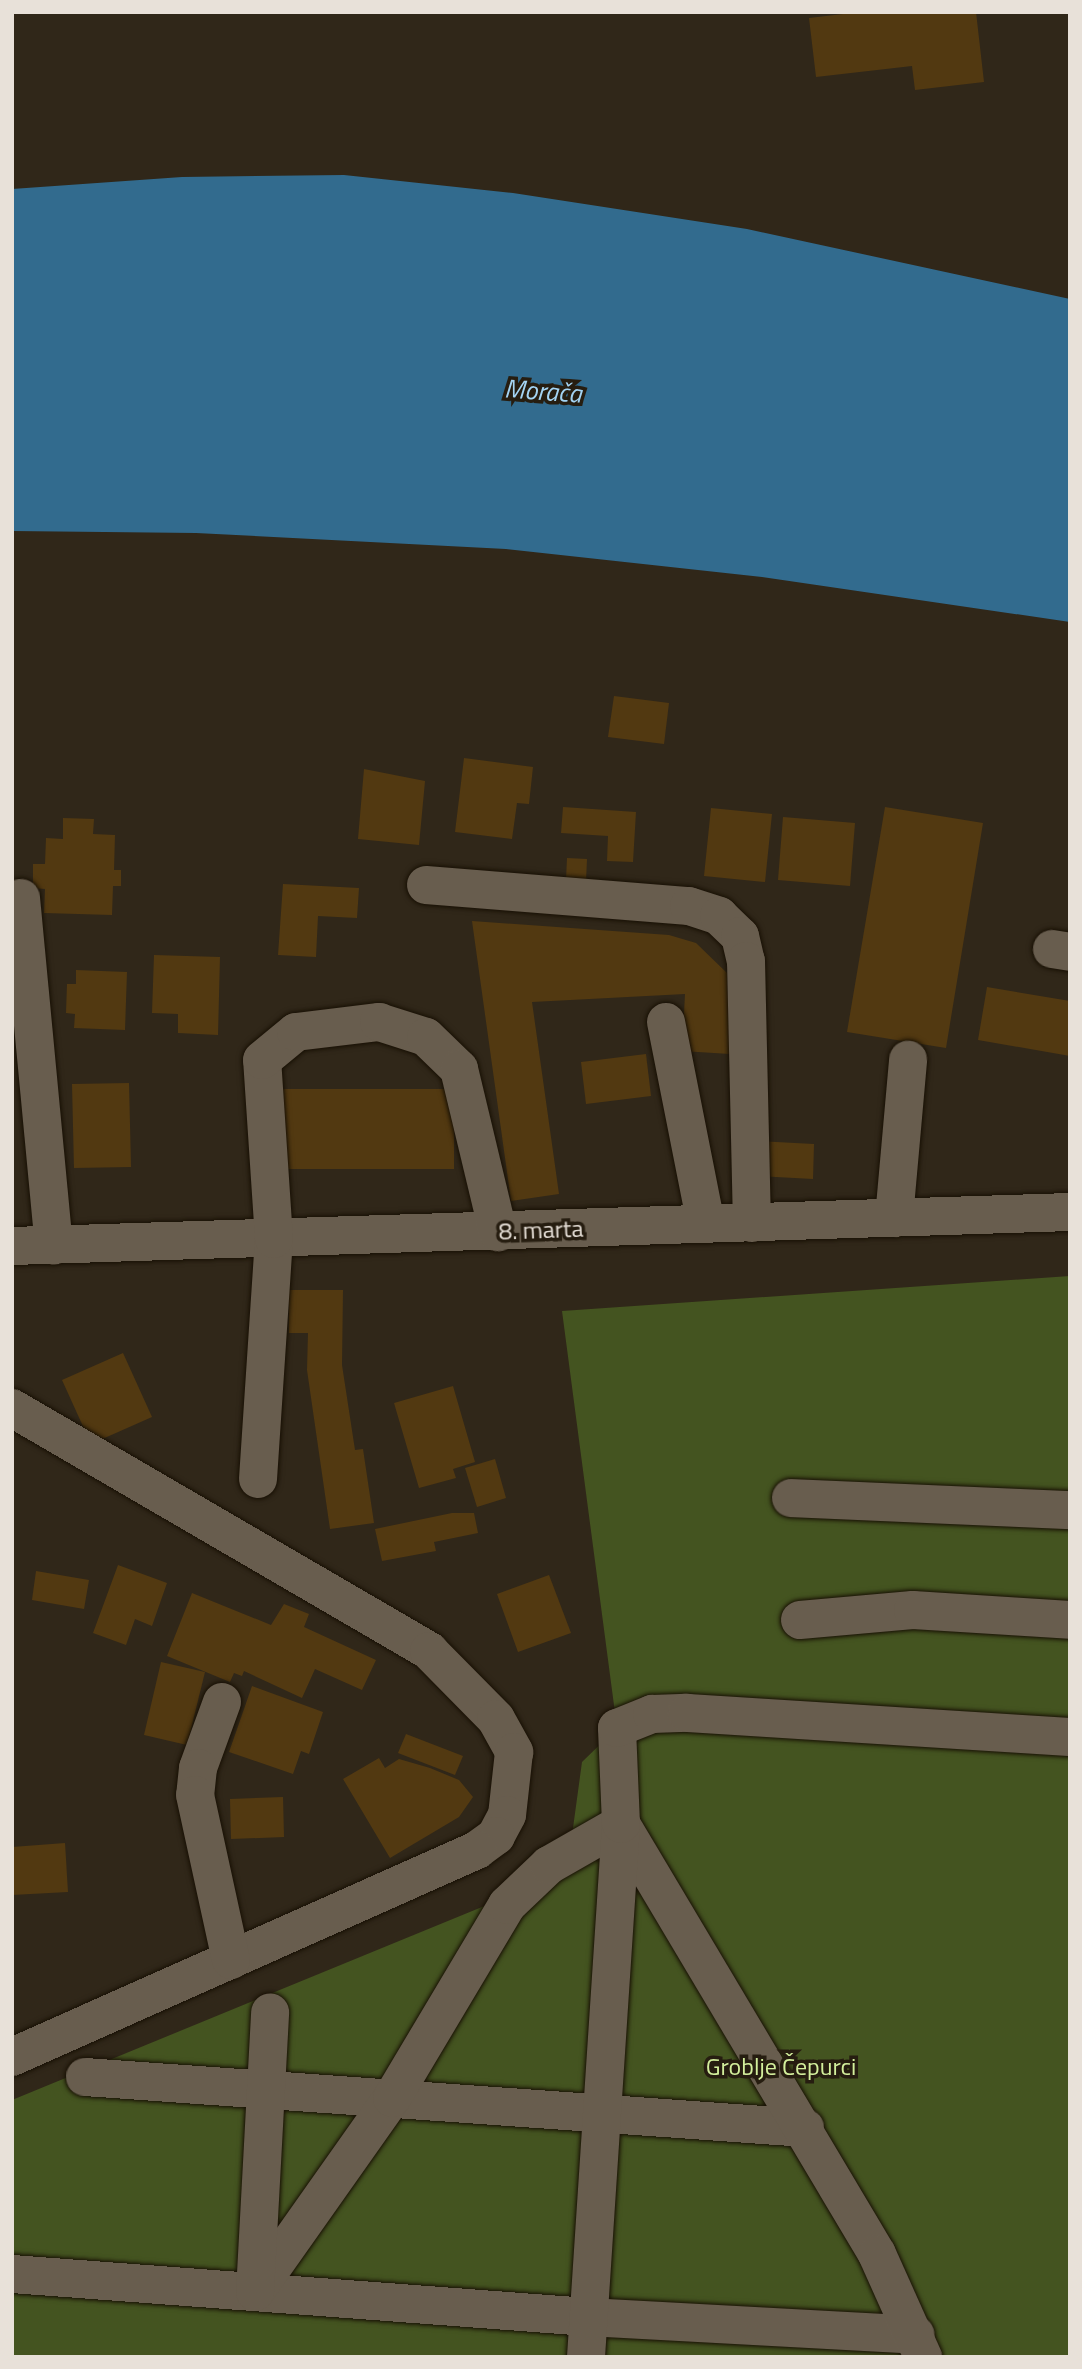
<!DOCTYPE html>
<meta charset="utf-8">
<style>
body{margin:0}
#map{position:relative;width:1082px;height:2369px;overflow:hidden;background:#302719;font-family:"Titillium Web",sans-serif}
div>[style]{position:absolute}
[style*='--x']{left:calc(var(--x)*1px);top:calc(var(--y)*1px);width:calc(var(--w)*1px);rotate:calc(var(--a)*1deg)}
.green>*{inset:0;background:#445420}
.water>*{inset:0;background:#326b8e}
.building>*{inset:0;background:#523911}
.roads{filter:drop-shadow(0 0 2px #181004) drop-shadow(0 0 2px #181004)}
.minor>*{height:38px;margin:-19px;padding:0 19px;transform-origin:19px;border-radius:19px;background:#685d4e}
span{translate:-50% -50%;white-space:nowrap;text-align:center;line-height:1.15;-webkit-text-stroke:7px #261d10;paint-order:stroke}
.street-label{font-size:24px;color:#e8e1d9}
.park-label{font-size:24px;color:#d3ef9c}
.water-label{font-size:26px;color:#a4d4f3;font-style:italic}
.frame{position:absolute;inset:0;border:14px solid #e8e1d9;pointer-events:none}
</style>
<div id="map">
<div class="green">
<div style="clip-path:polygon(1070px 1276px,1070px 2357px,12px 2357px,12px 2100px,567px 1872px,582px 1762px,617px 1728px,562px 1311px)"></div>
</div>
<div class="water">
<div style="clip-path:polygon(344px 175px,513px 193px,747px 229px,1070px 299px,1070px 622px,762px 577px,506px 549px,196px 533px,12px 531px,12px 189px,182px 177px)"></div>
</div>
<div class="building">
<div style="clip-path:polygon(860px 12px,976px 12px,984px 82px,915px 90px,912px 66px,816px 77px,809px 18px)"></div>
<div style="clip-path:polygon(614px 696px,669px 703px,664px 744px,608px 737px)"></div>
<div style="clip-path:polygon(464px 758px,533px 767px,529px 804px,517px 803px,512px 839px,455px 832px)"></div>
<div style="clip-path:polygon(364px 769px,425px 781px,419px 845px,358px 839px)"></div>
<div style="clip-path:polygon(563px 807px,636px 812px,633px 862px,607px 861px,608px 836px,561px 833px)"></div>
<div style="clip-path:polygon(885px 807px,983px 823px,946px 1048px,847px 1032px)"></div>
<div style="clip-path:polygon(711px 808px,772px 814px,765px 882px,704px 876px)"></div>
<div style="clip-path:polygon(783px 817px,855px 823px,850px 886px,778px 880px)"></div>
<div style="clip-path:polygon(63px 818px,94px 819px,93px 834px,115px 835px,114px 870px,121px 870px,121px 886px,113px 886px,112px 915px,44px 913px,45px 889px,33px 888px,33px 864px,45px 864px,46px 838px,63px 839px)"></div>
<div style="clip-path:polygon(567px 858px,587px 859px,586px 881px,566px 880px)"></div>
<div style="clip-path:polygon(283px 884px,359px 888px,357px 918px,318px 916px,316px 957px,278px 955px)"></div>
<div style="clip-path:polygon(472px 921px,669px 935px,696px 943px,727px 973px,730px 1054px,682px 1051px,685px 994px,532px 1002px,559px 1194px,511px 1201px)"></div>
<div style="clip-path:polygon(154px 955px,220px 957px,218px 1035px,178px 1033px,178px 1014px,152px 1013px)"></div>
<div style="clip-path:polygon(76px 970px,127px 972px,125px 1030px,74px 1028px,75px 1014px,66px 1013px,67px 984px,76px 984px)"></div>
<div style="clip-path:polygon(987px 987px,1070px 1001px,1070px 1056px,978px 1040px)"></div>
<div style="clip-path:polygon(646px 1054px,651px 1096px,586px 1104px,581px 1062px)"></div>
<div style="clip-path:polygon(129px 1083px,131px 1167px,74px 1168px,72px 1084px)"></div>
<div style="clip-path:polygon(283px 1089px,454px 1089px,454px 1169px,283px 1169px)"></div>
<div style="clip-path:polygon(759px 1141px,814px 1144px,813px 1179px,757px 1176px)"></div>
<div style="clip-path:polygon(289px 1290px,343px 1290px,342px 1365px,355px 1450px,363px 1449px,374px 1523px,330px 1529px,307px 1370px,308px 1333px,289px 1333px)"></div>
<div style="clip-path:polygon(123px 1353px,152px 1417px,91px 1444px,62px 1380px)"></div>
<div style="clip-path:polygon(453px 1386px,475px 1462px,453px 1469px,456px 1478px,419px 1488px,394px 1403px)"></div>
<div style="clip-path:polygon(495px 1459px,506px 1498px,477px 1507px,465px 1468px)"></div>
<div style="clip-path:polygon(452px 1513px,474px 1513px,478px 1533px,434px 1542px,436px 1551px,382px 1561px,375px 1529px)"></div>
<div style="clip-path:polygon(118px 1565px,167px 1583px,152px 1626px,135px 1619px,126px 1645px,93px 1633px)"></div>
<div style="clip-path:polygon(36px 1571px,89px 1580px,84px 1609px,32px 1600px)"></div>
<div style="clip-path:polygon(549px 1575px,571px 1633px,518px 1652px,497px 1594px)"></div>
<div style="clip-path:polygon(192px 1593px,271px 1625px,284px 1604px,309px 1614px,304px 1627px,376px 1660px,362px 1690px,315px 1669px,302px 1698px,244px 1671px,242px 1676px,234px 1673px,230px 1682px,167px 1656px)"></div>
<div style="clip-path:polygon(161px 1662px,205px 1672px,187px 1745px,144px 1735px)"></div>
<div style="clip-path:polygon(252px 1686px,323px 1712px,309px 1754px,301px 1751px,293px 1774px,229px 1752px)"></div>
<div style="clip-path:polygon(406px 1734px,463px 1756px,455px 1775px,398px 1753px)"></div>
<div style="clip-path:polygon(379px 1758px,385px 1768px,399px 1759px,430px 1768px,459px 1780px,473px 1797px,459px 1817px,390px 1858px,343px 1779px)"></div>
<div style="clip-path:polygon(283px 1797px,284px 1837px,231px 1839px,230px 1799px)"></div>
<div style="clip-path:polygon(65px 1843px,68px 1892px,12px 1895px,12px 1847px)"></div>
</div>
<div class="roads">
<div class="minor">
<div style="--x:426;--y:885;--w:264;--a:4.6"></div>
<div style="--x:689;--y:906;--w:32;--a:18"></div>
<div style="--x:719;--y:916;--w:29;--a:44"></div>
<div style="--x:740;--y:936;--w:26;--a:77"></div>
<div style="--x:746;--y:961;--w:262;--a:88.7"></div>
<div style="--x:21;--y:898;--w:349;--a:84.6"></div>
<div style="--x:1052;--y:949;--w:18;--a:9"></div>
<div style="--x:666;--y:1022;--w:206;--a:78.8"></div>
<div style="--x:894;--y:1218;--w:159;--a:-84.9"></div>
<div style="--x:12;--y:1246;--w:1059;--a:-1.84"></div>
<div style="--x:12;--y:1408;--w:483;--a:30.2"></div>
<div style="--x:429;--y:1651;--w:95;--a:45.4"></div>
<div style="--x:496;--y:1719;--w:38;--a:61"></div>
<div style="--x:514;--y:1752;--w:63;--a:96.3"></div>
<div style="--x:507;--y:1815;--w:24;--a:118"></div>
<div style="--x:496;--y:1836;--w:24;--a:144"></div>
<div style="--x:477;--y:1850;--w:509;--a:156"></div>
<div style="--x:258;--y:1479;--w:241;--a:-86.2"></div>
<div style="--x:274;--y:1239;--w:179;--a:-93.8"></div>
<div style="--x:262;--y:1060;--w:44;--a:-39.5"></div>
<div style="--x:296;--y:1032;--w:84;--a:-6.9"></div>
<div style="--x:379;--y:1022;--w:49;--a:17.7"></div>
<div style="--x:426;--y:1037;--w:46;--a:44.1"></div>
<div style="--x:459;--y:1069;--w:168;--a:76.5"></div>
<div style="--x:791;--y:1498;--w:279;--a:2.5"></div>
<div style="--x:800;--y:1620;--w:113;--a:-5.1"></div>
<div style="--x:913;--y:1610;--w:157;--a:3.6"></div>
<div style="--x:222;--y:1702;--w:70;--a:110"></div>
<div style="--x:198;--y:1768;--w:27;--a:96"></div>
<div style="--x:195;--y:1795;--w:169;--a:77.7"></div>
<div style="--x:85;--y:2077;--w:722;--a:4.05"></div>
<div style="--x:12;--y:2274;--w:578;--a:4.27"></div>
<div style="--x:588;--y:2317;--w:328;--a:3.1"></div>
<div style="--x:255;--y:2292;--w:237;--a:-54.8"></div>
<div style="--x:392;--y:2098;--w:225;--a:-59.2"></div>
<div style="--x:507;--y:1905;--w:58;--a:-43.6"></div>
<div style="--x:549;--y:1865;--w:83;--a:-29.7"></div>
<div style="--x:621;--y:1824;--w:500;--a:59.23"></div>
<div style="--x:877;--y:2254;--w:113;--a:65.9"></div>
<div style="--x:255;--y:2292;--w:280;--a:-86.9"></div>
<div style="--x:586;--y:2357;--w:534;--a:-86.24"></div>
<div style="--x:621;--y:1824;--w:96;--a:-92.4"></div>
<div style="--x:617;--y:1728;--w:38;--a:-22"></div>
<div style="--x:652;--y:1714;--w:35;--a:-2"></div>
<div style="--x:687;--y:1713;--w:384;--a:3.6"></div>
</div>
</div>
<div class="street-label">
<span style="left:541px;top:1230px;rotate:-2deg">8. marta</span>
</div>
<div class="park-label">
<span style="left:781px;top:2067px">Groblje Čepurci</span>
</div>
<div class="water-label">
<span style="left:543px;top:391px;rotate:4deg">Morača</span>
</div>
<div class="frame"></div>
</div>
